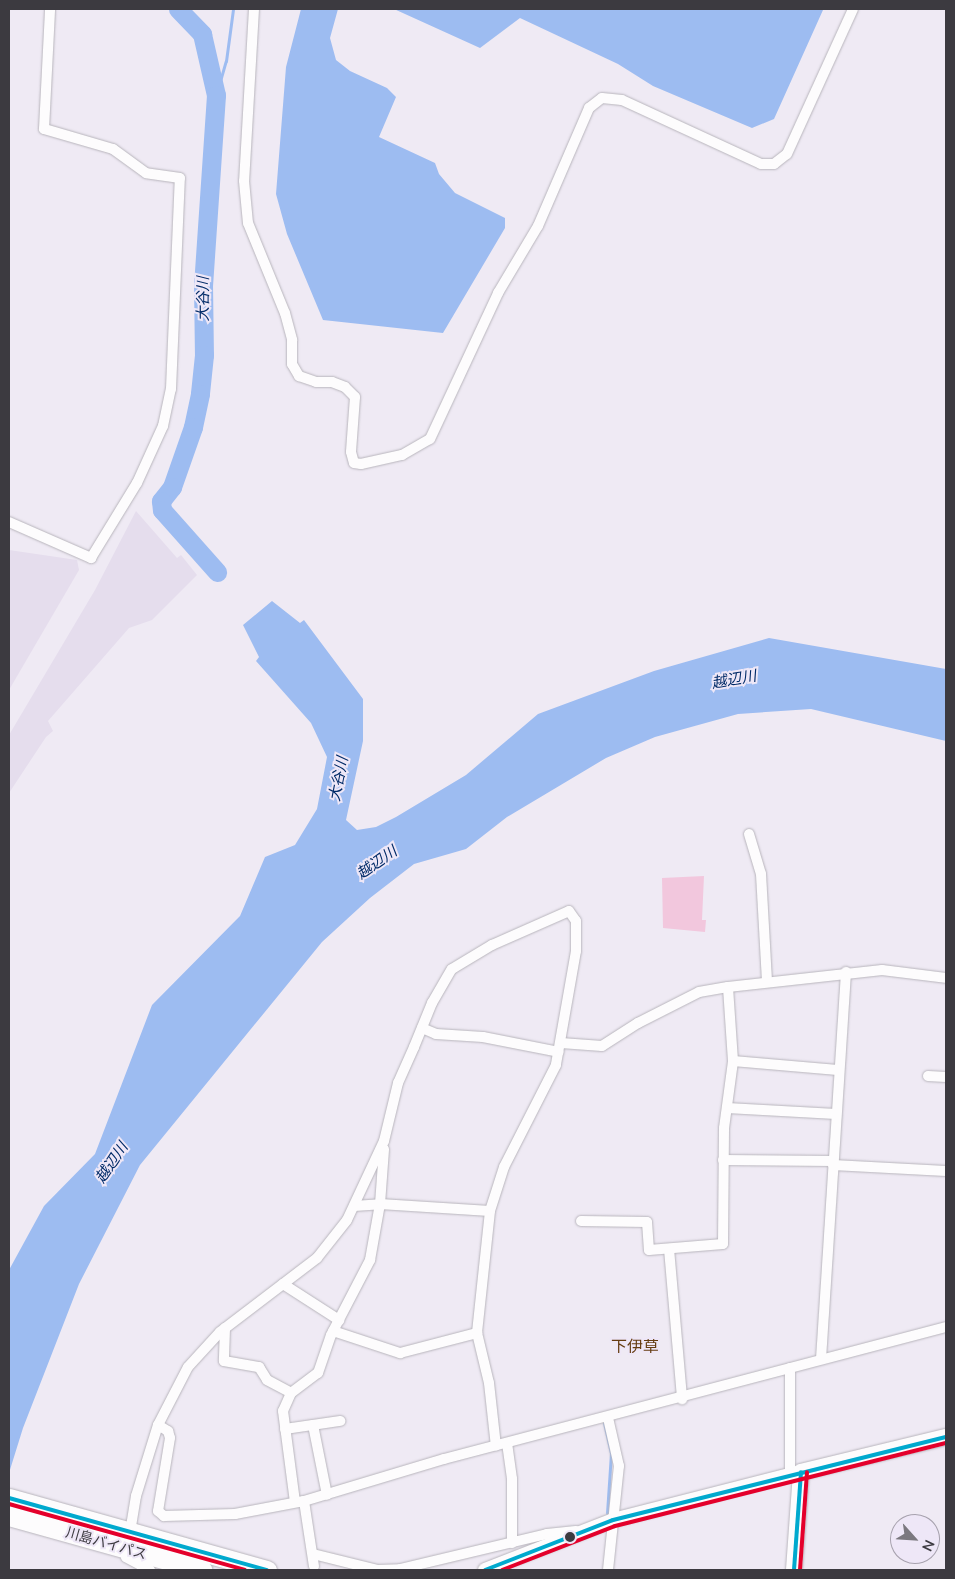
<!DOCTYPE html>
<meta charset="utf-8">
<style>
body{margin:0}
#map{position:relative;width:955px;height:1579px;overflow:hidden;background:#efeaf4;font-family:"Nunito Sans","Noto Sans JP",sans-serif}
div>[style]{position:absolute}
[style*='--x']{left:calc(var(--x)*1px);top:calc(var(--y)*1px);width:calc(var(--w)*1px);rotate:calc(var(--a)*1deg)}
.built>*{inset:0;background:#e5dded}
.green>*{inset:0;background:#f2c7dd}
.water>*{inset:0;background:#9dbcf1}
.stream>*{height:3px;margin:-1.5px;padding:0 1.5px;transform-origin:1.5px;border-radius:1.5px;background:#9dbcf1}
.river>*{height:19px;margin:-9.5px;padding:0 9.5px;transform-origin:9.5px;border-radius:9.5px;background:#9dbcf1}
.roads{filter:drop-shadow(0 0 1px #b8b5bc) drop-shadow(0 0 1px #b8b5bc)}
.street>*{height:10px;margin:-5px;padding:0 5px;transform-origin:5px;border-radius:5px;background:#fdfcfd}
.secondary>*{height:14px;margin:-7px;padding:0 7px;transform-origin:7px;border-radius:7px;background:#fdfcfd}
.primary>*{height:16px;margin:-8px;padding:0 8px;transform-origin:8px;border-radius:8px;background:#fdfcfd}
.highway>*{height:19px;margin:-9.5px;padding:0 9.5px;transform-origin:9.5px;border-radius:9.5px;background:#fdfcfd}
.bus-1>*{height:4px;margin:-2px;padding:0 2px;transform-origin:2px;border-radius:2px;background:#00a9ce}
.bus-2>*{height:4px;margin:-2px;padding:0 2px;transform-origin:2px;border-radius:2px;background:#e4002b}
.dots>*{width:14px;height:14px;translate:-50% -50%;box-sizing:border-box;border:2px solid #eee7f7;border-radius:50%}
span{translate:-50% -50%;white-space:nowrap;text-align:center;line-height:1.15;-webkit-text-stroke:4px #eee7f7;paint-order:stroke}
.street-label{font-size:14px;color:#3c3a40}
.water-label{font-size:15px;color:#002a67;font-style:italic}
.quarter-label{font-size:16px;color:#653c11}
.frame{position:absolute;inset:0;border:10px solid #3c3a40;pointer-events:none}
.north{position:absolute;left:890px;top:1514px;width:50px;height:50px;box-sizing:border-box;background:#eee7f7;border:1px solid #a7a2ae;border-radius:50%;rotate:116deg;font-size:14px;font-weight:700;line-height:20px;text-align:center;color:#3c3a40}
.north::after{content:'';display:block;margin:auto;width:18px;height:22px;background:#7b787f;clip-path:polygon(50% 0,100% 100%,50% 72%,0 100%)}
</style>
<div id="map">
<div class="built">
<div style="clip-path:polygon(136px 511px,177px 558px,181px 555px,197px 575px,152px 620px,129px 628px,48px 721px,53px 731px,46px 737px,9px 793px,9px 735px,95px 590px)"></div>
<div style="clip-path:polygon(9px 550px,77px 560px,79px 570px,9px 690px)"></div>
</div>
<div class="green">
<div style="clip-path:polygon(704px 876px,702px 920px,706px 920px,705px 932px,663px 928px,662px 878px)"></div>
</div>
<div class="water">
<div style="clip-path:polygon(301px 9px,338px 9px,330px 38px,336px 60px,350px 71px,387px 88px,396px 97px,379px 137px,435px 163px,439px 174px,455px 193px,505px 218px,505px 228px,443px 333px,323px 320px,287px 234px,276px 194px,286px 67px)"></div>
<div style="clip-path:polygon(394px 9px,823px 9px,823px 10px,774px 119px,752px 128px,653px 86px,618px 64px,520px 18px,480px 48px)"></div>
<div style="clip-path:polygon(272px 601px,300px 623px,304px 620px,363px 699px,363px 741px,346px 820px,357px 830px,376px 827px,396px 817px,466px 775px,538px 714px,654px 671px,769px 638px,946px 669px,946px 741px,811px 709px,738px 714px,655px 737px,606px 758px,507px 817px,466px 849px,414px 864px,370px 898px,322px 942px,140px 1165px,79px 1284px,23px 1428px,9px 1473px,9px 1270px,44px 1206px,95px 1154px,152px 1005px,240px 916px,265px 857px,295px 845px,317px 809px,327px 757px,311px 723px,256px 661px,259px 657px,243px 625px)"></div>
</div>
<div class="stream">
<div style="--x:216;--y:95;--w:35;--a:-74"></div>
<div style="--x:226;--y:61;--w:52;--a:-82.3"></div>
<div style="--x:604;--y:1423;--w:31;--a:77"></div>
<div style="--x:611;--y:1453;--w:60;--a:93.8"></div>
</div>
<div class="river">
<div style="--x:178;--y:9;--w:35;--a:46"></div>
<div style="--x:202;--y:34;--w:63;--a:77.1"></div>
<div style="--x:216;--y:95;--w:190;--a:93.9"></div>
<div style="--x:203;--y:285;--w:70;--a:89.2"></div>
<div style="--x:204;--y:355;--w:39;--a:96"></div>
<div style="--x:200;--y:394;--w:34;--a:102"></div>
<div style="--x:193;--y:427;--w:64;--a:109.3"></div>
<div style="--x:172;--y:487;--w:18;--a:128"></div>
<div style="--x:161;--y:501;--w:9;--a:84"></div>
<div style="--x:162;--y:510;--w:83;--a:48.4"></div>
</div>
<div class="roads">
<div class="street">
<div style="--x:254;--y:9;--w:172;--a:93.3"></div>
<div style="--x:244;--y:181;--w:42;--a:84.6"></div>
<div style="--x:248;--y:223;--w:97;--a:67.7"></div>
<div style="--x:285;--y:313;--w:28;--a:75"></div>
<div style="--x:292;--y:340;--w:24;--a:90"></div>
<div style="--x:292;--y:364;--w:14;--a:60"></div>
<div style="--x:299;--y:376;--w:18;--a:19"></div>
<div style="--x:316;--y:382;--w:16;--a:0"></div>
<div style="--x:332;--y:382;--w:14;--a:21"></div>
<div style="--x:345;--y:387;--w:14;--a:45"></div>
<div style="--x:355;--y:397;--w:55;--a:94.2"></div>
<div style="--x:351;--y:452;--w:11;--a:75"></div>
<div style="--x:354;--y:463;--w:7;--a:8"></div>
<div style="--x:361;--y:464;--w:42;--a:-12.4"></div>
<div style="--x:402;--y:455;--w:32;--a:-30"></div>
<div style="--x:430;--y:439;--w:161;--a:-65"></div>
<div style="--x:498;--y:293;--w:78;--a:-59.2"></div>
<div style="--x:538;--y:226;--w:129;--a:-66.6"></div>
<div style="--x:589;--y:108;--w:16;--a:-38"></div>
<div style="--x:602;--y:98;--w:20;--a:6"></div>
<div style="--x:622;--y:100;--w:153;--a:24.7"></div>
<div style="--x:761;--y:164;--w:13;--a:0"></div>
<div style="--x:774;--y:164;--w:16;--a:-38"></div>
<div style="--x:787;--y:154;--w:159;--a:-65.5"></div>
<div style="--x:9;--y:522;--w:90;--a:23.7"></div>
<div style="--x:91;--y:558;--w:88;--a:-58.5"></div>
<div style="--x:137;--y:483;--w:63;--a:-65.5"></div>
<div style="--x:163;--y:426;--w:38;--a:-78"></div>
<div style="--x:171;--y:389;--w:211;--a:-87.6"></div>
<div style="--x:180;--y:178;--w:34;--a:-172"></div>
<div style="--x:146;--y:173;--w:41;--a:-144"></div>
<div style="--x:113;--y:149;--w:72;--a:-163.8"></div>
<div style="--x:44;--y:129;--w:120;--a:-87.1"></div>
<div style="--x:749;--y:834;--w:42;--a:73.3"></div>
<div style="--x:761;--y:874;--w:108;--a:86.8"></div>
<div style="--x:422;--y:1028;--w:15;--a:23"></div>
<div style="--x:436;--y:1034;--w:47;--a:3.7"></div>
<div style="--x:483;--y:1037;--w:77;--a:11.2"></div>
<div style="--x:561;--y:1043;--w:41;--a:4.2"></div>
<div style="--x:602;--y:1046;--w:43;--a:-32.6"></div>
<div style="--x:638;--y:1023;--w:68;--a:-26.9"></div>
<div style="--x:699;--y:992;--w:29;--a:-10"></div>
<div style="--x:728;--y:987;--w:155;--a:-6.3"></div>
<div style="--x:882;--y:970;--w:64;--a:7.1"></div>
<div style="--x:733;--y:1061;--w:105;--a:4.9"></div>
<div style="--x:928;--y:1076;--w:18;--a:3"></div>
<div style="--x:727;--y:1108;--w:109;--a:3.2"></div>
<div style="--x:723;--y:1160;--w:110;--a:0.5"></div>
<div style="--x:833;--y:1165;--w:113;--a:3"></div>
<div style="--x:354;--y:1206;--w:26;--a:-4"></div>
<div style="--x:380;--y:1204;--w:110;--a:3.6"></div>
<div style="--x:581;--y:1221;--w:66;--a:0.9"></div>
<div style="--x:647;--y:1222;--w:28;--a:86"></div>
<div style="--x:649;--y:1250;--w:74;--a:-4.6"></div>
<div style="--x:723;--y:1244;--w:116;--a:-89.5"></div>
<div style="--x:724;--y:1128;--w:68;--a:-82.3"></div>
<div style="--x:733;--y:1061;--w:74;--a:-93.9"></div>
<div style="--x:669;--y:1249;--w:151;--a:85"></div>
<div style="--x:283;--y:1284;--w:67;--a:32.7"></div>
<div style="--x:225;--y:1328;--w:33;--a:92"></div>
<div style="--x:224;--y:1361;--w:36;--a:10"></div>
<div style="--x:259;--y:1367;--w:15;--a:58"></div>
<div style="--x:267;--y:1380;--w:27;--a:28"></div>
<div style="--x:333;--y:1331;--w:71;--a:18.2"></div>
<div style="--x:400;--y:1353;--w:80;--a:-14.6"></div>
<div style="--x:821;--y:1359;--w:388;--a:-86.3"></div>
<div style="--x:790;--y:1368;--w:107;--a:90"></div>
<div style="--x:158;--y:1425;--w:12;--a:31"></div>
<div style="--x:168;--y:1431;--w:7;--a:74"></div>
<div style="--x:170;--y:1438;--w:74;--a:99.3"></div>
<div style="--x:158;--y:1511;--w:8;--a:40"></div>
<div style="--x:164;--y:1516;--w:71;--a:-1.6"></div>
<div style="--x:235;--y:1514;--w:70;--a:-10.7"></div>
<div style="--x:304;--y:1501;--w:146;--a:-16.7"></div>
<div style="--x:444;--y:1459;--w:519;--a:-14.73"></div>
<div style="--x:313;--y:1425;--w:71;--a:78.7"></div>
<div style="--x:285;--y:1429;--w:56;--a:-8.3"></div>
<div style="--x:507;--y:1443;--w:36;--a:82"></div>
<div style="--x:512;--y:1479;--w:64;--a:90"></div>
<div style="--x:304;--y:1501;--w:66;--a:81.3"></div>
<div style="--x:295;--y:1502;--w:92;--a:-97.5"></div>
<div style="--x:283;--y:1411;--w:20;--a:-66"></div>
<div style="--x:291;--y:1393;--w:34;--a:-37"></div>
<div style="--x:318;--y:1373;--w:40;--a:-71.1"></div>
<div style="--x:331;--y:1335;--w:85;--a:-62.5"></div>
<div style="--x:370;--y:1260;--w:57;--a:-79.9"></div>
<div style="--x:380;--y:1204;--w:55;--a:-85.8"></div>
<div style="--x:313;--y:1554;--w:66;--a:14"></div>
<div style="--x:377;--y:1570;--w:23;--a:-2"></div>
<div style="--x:400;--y:1569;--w:151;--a:-13.4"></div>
<div style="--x:547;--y:1534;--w:29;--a:-6"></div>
<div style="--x:150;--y:1570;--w:27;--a:-152"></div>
<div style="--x:126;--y:1557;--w:62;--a:-80.7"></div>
<div style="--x:136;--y:1496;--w:74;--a:-72.8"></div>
<div style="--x:158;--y:1425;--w:65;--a:-62.7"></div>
<div style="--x:188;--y:1367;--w:47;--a:-47.6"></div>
<div style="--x:220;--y:1332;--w:122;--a:-37.3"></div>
<div style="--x:317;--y:1258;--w:48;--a:-51.7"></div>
<div style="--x:347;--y:1220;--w:87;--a:-64.9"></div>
<div style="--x:384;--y:1141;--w:60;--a:-76.4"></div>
<div style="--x:398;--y:1083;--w:39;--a:-66"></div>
<div style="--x:414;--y:1047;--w:48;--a:-67.8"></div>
<div style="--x:432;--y:1003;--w:39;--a:-60"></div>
<div style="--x:452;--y:969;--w:47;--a:-31"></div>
<div style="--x:492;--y:945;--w:84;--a:-23.8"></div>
<div style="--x:569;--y:911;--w:12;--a:55"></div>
<div style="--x:576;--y:921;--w:30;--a:90"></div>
<div style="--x:576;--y:951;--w:116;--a:100"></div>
<div style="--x:556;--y:1065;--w:114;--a:117"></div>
<div style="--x:504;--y:1167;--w:46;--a:107.7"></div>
<div style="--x:490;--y:1211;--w:123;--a:96.1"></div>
<div style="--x:477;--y:1333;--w:51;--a:76.5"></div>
<div style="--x:489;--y:1383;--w:63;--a:83.7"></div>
<div style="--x:608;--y:1570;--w:105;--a:-84"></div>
<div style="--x:619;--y:1466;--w:49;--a:-102.9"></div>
</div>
<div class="secondary">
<div style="--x:485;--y:1570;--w:137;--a:-21.3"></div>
<div style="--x:613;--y:1520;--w:194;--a:-14.3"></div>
</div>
<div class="primary">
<div style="--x:794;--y:1570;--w:98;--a:-85.9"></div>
<div style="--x:801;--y:1472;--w:149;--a:-13.6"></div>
</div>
<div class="highway">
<div style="--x:9;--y:1498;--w:268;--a:15.6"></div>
<div style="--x:9;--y:1516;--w:201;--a:15.6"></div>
</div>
</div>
<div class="bus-1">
<div style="--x:9;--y:1498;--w:268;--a:15.6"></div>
<div style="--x:485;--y:1570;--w:137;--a:-21.3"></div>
<div style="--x:613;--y:1520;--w:343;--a:-14"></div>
<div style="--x:794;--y:1570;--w:98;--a:-85.9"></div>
</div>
<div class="bus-2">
<div style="--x:9;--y:1504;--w:245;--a:15.6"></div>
<div style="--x:502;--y:1570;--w:121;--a:-21.3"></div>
<div style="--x:615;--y:1526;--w:341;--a:-14.1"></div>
<div style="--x:800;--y:1570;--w:98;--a:-85.9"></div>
</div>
<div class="dots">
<div style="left:570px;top:1537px;background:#3c3a40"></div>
</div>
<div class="street-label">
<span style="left:106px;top:1544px;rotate:16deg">川島バイパス</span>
</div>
<div class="water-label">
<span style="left:204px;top:299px;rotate:-90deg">大谷川</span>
<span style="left:734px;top:680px;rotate:-10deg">越辺川</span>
<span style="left:339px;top:779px;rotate:-79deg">大谷川</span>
<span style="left:377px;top:863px;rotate:-35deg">越辺川</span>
<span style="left:112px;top:1163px;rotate:-56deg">越辺川</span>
</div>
<div class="quarter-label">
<span style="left:635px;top:1347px">下伊草</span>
</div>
<div class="frame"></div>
<div class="north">N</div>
</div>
